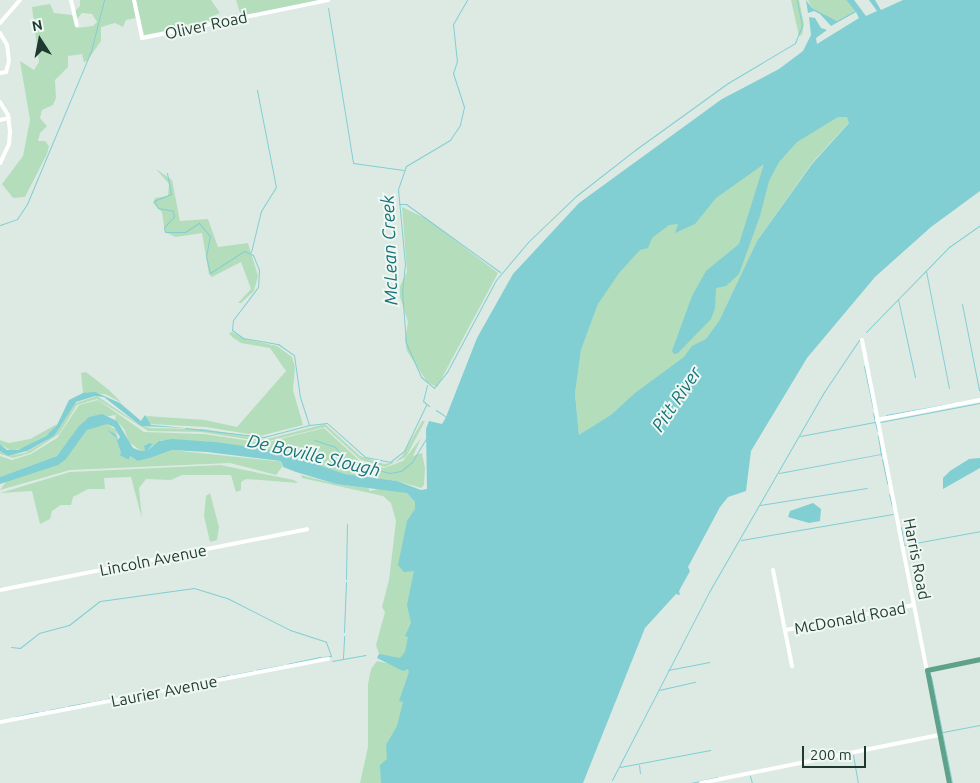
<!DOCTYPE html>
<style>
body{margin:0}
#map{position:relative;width:980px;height:783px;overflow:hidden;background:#ddeae3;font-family:Ubuntu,sans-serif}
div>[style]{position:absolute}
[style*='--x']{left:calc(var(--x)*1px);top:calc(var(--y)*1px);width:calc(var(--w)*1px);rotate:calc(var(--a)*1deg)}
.green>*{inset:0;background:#b4ddbc}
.water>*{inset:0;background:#81ced3}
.stream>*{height:1px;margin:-0.5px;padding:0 0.5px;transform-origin:0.5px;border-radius:0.5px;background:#81ced3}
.minor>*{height:4px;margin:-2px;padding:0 2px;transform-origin:2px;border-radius:2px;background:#fff}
.major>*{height:5px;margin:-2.5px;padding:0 2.5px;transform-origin:2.5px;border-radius:2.5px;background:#5fa28b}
span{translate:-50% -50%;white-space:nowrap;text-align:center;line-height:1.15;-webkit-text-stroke:4px #eef7f1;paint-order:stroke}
.street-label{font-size:16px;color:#1e3a30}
.water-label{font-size:18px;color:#167179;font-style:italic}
.north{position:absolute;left:15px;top:15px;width:50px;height:50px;-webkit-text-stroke:4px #eef7f1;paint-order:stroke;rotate:349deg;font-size:14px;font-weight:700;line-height:20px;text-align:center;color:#1e3a30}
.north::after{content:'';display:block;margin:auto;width:18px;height:22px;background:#1e3a30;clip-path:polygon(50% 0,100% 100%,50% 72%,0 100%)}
.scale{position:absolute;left:802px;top:746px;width:64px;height:22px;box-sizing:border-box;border:2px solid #1e3a30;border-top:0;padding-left:6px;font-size:15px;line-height:18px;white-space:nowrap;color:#1e3a30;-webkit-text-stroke:4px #eef7f1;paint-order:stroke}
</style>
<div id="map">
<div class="green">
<div style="clip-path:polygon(80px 0,133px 0,136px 18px,126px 20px,123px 27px,115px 23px,101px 27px,101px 41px,87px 61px,84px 62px,82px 54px,68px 56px,68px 67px,55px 80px,56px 98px,53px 105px,42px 110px,40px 118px,47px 126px,40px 133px,38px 141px,45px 141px,49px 146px,47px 154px,25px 197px,13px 198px,2px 184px,23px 156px,30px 120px,20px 61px,34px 70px,39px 62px,32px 7px,50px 4px,54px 13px,72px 15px,77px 28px,93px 26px,97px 22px,92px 14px,82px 13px,77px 19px,75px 11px,80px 6px)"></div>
<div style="clip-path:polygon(136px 0,211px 0,220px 13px,211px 17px,213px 22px,144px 35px)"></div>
<div style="clip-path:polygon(236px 0,329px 0,241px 16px)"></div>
<div style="clip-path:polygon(791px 0,799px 0,804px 24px,802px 35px,799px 36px)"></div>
<div style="clip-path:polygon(808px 0,846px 0,855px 11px,837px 21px,812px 8px)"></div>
<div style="clip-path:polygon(864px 106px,812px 163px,757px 241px,719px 321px,671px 391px,617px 412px,579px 436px,575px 394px,581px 350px,598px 304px,622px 263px,667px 220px,774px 149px,835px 117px)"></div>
<div style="clip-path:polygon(156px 169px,172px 180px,180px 221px,208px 219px,218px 247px,248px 243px,258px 276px,254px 291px,241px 303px,238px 303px,251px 289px,241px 262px,212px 277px,209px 274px,202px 233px,176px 237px,165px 232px,162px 212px,153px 203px,155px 198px,168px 196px,169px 184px)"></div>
<div style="clip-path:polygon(402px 207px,427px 219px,498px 273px,437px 387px,427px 382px,407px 351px,405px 340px,408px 322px,400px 297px,400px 286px,407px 272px)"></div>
<div style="clip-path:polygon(232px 332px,245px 339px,277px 346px,292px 357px,295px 367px,293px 390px,303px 425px,260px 436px,206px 427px,149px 424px,146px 416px,205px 420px,237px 427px,286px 371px,270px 348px,241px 343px,232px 337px,229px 333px)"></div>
<div style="clip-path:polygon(86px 372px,109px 390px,122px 403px,105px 394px,83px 393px,81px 373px)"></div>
<div style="clip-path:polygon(97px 396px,140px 425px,151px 428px,203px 429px,267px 439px,325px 424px,360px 456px,384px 464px,395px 462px,402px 456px,422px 421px,425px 421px,406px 457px,385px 467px,361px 460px,325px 427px,265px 442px,201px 432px,148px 431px,97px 399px,77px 405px,59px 434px,30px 453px,13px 458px,0 454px,0 451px,8px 456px,25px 453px,54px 436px,73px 404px)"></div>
<div style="clip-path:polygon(98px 400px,144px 432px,204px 434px,265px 443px,324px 428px,360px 461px,384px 468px,403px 461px,421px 438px,413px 456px,422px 453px,425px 468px,424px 485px,421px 488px,397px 481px,345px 474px,278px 451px,203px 441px,161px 440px,153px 449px,147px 451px,153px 445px,149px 443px,144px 446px,146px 451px,141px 451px,129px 442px,124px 429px,115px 419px,116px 415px,85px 420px,57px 456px,0 477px,0 456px,12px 460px,31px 454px,57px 438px,79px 405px)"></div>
<div style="clip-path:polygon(57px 424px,52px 432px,24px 448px,11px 451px,0 444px,0 440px,9px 443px,30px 439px)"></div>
<div style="clip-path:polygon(100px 424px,107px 424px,116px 430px,119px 441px,115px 434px,109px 432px,116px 438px,121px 453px,119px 455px,129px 460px,130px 456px,138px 461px,150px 458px,172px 450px,276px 461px,281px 461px,282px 467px,276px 475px,230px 463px,70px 470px,0 490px,7px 480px,66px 459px,87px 430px)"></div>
<div style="clip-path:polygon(220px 465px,294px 480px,298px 483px,246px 479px,241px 482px,241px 490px,236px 492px,231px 475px,182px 475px,171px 480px,146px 479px,139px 488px,142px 519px,131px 477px,104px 478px,105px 489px,88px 489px,73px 497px,71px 505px,61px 505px,52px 511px,50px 519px,40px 524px,32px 491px,0 493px,70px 472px)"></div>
<div style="clip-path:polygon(301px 475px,336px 484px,368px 488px,370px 491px,382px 488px,407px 493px,415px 502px,421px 674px,379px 654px,376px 645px,385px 612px,382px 607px,389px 580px,396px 521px,391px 503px,383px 496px,302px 478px)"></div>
<div style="clip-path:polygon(210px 493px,219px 527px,217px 540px,210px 542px,204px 516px,206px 496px)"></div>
<div style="clip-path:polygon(377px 661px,414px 669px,413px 783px,360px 783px,368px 747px,368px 684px,371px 669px)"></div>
</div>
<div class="water">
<div style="clip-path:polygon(evenodd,806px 0,812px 8px,837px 21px,855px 11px,846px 0,854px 0,866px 16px,877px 11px,869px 0,875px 0,881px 10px,903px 0,980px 0,980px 191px,931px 227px,875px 277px,807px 358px,751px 451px,746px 491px,728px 497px,720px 507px,688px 567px,690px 571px,679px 591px,680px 595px,676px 594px,645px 628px,583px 783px,381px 783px,380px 765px,387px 759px,386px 745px,397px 726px,403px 702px,399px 701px,409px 672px,408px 669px,403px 671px,377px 658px,379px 654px,400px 658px,405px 652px,408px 637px,405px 636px,411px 623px,407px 605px,414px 571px,404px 572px,398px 565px,407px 521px,415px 509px,415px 502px,407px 493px,336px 484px,296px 472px,283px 467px,281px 461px,207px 452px,172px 450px,150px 458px,138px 461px,130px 456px,129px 460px,119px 455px,121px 453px,116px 438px,107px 430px,115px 434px,118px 440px,120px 437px,114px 427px,107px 424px,87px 430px,66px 459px,58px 465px,0 484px,0 477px,57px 456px,79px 426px,89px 417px,102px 414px,117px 421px,133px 448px,141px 451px,145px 451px,144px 446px,149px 443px,153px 444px,147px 451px,159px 441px,172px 439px,215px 442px,278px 451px,345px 474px,397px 481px,421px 490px,427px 489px,426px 429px,429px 421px,442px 424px,446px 417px,477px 338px,513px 274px,579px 203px,722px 99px,779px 69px,803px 51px,811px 35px,809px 17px,815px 18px,821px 28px,827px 30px,816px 38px,817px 44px,859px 18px,856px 12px,831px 26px,820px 14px,814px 11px,808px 13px,806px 0,838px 117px,847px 117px,849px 123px,812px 164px,757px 241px,719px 321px,706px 339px,692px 346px,684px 357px,635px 393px,611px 415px,579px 435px,575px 394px,581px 350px,598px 304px,619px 273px,640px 250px,648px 248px,652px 238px,669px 225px,678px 224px,675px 233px,695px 224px,716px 198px,764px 164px,739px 244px,706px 271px,692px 296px,672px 351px,674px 354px,678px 353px,711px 319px,715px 308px,716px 288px,726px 286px,739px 274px,760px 216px,769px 181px,779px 162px,797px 142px,838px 117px)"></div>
<div style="clip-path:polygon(95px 392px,120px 403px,141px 421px,145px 415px,151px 425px,186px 428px,141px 426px,104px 397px,95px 396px,76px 402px,54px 436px,27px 451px,8px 456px,0 451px,0 444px,7px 450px,18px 450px,46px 436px,57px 425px,69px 400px,83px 393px)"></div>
<div style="clip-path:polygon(980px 458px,980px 468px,943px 489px,943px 478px,950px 471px,969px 459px)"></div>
<div style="clip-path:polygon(813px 503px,821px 509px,820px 521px,809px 523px,788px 517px,790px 511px)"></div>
</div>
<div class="stream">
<div style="--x:467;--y:0;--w:28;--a:120"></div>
<div style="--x:453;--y:24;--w:37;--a:84"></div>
<div style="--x:457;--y:61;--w:13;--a:108"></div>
<div style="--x:453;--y:73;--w:36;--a:72"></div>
<div style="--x:464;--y:107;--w:18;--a:103"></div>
<div style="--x:460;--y:125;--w:18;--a:124"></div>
<div style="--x:450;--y:140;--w:51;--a:149.4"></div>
<div style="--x:406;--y:166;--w:24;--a:109"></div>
<div style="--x:398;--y:189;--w:75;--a:84.7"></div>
<div style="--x:405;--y:264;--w:27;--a:96"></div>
<div style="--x:402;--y:291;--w:52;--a:85.6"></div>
<div style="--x:406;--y:343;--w:37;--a:66"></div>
<div style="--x:421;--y:377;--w:17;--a:40"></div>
<div style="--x:434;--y:388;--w:21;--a:-51"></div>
<div style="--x:447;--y:372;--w:104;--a:-62"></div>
<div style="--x:496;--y:280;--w:50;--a:-49.9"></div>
<div style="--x:528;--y:242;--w:66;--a:-43.8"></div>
<div style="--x:576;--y:196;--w:75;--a:-37.9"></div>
<div style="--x:635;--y:150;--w:115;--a:-35.8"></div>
<div style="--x:728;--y:83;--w:78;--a:-30.8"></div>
<div style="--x:795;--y:43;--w:18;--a:-68"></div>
<div style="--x:802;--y:26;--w:26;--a:-101"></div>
<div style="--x:328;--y:8;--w:157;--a:80.8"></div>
<div style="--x:353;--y:163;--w:51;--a:7.8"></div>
<div style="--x:167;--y:173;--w:21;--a:79"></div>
<div style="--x:171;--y:194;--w:18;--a:158"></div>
<div style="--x:154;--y:201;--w:8;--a:60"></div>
<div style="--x:158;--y:208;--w:15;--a:11"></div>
<div style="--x:173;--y:211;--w:6;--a:81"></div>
<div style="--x:174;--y:217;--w:14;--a:135"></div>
<div style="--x:164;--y:227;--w:5;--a:79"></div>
<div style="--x:165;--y:232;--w:20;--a:0"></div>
<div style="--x:185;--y:232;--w:17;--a:-33"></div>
<div style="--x:199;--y:223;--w:17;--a:50"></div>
<div style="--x:210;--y:236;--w:20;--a:101"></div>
<div style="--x:206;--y:256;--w:17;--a:77"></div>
<div style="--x:210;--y:273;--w:40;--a:-32.9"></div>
<div style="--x:244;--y:251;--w:10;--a:24"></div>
<div style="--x:253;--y:255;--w:16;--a:68"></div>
<div style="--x:259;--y:270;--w:17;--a:93"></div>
<div style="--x:258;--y:287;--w:41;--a:127.1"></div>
<div style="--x:233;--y:320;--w:10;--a:96"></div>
<div style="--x:232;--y:330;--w:14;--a:36"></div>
<div style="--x:243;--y:338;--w:36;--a:10"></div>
<div style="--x:278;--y:344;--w:19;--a:35"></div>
<div style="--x:294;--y:355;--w:42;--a:81.9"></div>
<div style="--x:300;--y:397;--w:29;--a:72"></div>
<div style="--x:309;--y:425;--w:18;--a:-6"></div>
<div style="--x:327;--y:423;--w:51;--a:41.8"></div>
<div style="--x:365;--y:457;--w:25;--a:11"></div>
<div style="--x:390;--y:462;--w:18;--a:-38"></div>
<div style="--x:404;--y:451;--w:51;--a:-64.4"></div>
<div style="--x:399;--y:204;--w:7;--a:0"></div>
<div style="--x:406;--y:204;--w:116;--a:35.9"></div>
<div style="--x:0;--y:225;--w:18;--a:-19"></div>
<div style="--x:17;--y:219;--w:18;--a:-56"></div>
<div style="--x:27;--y:204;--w:166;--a:-67.3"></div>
<div style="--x:91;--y:51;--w:53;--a:-75.7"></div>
<div style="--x:251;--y:252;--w:42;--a:-76.3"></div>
<div style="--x:261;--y:211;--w:28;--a:-58"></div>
<div style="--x:276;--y:187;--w:99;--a:-101.1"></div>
<div style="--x:926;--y:271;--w:119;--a:78.9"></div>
<div style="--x:898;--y:299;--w:80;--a:77.7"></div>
<div style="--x:962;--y:304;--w:88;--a:78.8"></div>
<div style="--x:866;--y:332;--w:119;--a:-45.7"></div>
<div style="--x:949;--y:247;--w:38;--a:-35"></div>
<div style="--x:864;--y:366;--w:43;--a:77.9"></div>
<div style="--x:427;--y:385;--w:16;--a:104"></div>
<div style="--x:423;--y:401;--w:8;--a:40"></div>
<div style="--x:436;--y:410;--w:14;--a:34"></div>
<div style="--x:873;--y:413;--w:18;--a:77"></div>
<div style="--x:886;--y:415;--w:69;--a:-10"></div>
<div style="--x:880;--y:422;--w:102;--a:-10.8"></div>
<div style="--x:185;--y:428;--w:80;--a:6.5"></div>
<div style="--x:264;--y:437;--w:47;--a:-14.9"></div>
<div style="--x:800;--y:436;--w:76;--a:-10.6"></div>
<div style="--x:878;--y:436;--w:20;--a:81"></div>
<div style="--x:314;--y:440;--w:22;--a:18"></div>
<div style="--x:335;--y:447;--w:15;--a:53"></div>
<div style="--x:344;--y:459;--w:17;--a:24"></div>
<div style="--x:360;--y:466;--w:31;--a:13"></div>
<div style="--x:390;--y:473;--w:11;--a:-10"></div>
<div style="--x:401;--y:471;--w:14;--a:-39"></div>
<div style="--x:412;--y:462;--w:27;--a:-59"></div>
<div style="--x:882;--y:459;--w:25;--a:78"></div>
<div style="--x:779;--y:473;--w:104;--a:-10.6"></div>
<div style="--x:889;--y:494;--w:12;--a:76"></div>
<div style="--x:760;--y:505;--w:108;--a:-9"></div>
<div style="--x:901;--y:527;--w:18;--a:81"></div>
<div style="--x:741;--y:540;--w:154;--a:-9.7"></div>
<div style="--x:904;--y:545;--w:77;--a:-10.4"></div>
<div style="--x:346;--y:579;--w:55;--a:-89"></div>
<div style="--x:0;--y:588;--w:1;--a:-45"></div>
<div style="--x:344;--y:632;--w:50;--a:-87.7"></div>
<div style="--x:11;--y:647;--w:9;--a:6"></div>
<div style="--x:20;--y:648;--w:24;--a:-38"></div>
<div style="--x:39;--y:633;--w:31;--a:-15"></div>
<div style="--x:69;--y:625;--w:39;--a:-38"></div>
<div style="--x:100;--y:601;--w:95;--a:-7.9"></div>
<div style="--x:194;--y:588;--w:34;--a:17"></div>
<div style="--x:227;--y:598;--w:71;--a:26.9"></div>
<div style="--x:290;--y:630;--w:38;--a:18"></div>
<div style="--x:326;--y:642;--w:15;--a:70"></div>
<div style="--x:331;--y:656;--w:8;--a:173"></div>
<div style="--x:343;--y:658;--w:22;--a:-87"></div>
<div style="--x:332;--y:661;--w:34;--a:-10"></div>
<div style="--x:287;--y:664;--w:35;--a:-12"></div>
<div style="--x:256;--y:670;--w:27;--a:-10"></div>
<div style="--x:668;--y:670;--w:42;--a:-11"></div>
<div style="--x:232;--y:675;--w:21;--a:-11"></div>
<div style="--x:931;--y:676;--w:109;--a:78.9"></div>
<div style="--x:216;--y:678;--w:13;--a:-13"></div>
<div style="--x:202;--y:681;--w:13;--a:-13"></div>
<div style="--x:184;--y:684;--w:15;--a:-11"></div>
<div style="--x:168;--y:687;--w:13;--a:-9"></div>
<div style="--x:659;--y:690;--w:37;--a:-13"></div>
<div style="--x:146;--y:691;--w:20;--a:-9"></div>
<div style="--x:129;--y:694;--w:14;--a:-8"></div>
<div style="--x:116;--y:697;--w:11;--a:-10"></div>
<div style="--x:104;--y:700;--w:10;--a:-17"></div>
<div style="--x:93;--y:702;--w:9;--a:-13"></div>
<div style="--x:68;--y:706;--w:22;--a:-10"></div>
<div style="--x:49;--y:710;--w:16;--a:-11"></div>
<div style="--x:41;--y:712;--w:4;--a:-14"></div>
<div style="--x:14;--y:717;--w:25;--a:-12"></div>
<div style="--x:0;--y:720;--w:11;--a:-10"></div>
<div style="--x:943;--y:732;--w:38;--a:-11"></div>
<div style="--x:853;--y:755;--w:28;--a:80"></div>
<div style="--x:639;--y:765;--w:8;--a:83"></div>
<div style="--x:620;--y:767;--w:92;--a:-10.7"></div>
<div style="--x:750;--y:776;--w:7;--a:74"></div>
<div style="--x:612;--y:780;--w:212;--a:-62.7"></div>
<div style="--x:709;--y:592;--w:231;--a:-60.1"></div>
<div style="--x:824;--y:392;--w:63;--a:-56.1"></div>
<div style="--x:691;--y:783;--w:27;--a:-13"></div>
</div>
<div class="minor">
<div style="--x:71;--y:0;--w:26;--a:77"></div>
<div style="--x:134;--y:0;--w:39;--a:78"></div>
<div style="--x:142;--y:38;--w:190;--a:-11.5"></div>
<div style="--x:0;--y:23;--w:30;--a:-49"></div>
<div style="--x:0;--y:33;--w:14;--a:60"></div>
<div style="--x:7;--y:45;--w:16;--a:83"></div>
<div style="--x:9;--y:61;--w:11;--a:105"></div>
<div style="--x:6;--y:72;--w:6;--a:171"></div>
<div style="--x:0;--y:102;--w:15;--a:58"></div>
<div style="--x:8;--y:115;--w:16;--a:83"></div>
<div style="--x:10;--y:131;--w:13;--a:94"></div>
<div style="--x:9;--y:144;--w:21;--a:115"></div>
<div style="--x:0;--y:120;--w:9;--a:-13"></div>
<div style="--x:862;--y:340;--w:336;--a:78.9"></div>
<div style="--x:877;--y:420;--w:105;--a:-11"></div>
<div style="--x:773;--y:570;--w:98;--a:78.8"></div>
<div style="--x:0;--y:590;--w:313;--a:-11.2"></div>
<div style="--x:786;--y:630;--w:130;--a:-11.1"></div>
<div style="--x:0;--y:722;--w:334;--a:-10.9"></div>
<div style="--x:701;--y:783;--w:244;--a:-11.4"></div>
</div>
<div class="major">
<div style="--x:949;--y:783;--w:115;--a:-101"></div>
<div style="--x:927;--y:670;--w:54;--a:-11.7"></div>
</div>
<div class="street-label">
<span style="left:206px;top:25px;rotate:-12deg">Oliver Road</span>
<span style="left:917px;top:559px;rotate:79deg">Harris Road</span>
<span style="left:153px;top:560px;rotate:-11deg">Lincoln Avenue</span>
<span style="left:850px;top:618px;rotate:-11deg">McDonald Road</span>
<span style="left:164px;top:691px;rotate:-11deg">Laurier Avenue</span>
</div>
<div class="water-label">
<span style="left:389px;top:250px;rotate:-92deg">McLean Creek</span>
<span style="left:676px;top:399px;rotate:-56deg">Pitt River</span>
<span style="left:314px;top:455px;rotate:13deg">De Boville Slough</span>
</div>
<div class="north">N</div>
<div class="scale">200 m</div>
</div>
